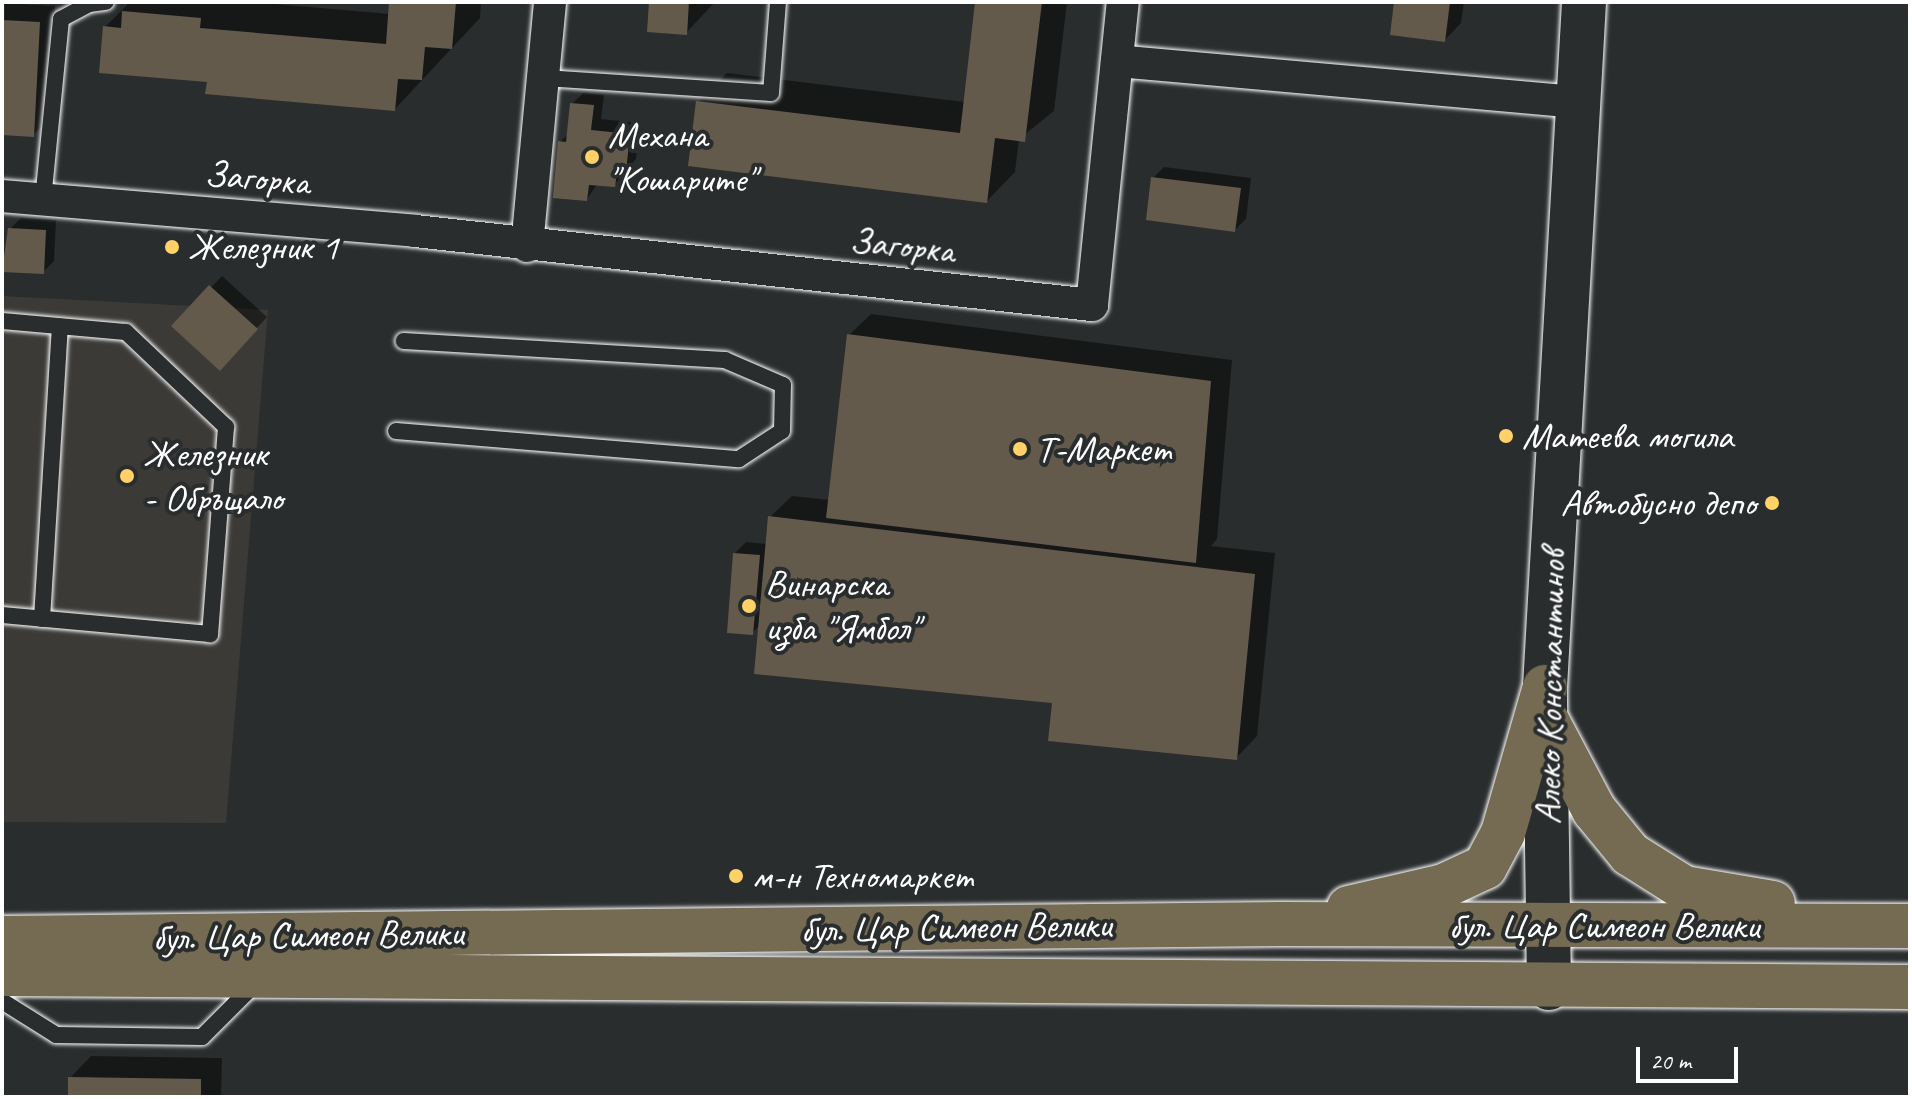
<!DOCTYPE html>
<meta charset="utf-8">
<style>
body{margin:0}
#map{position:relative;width:1912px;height:1099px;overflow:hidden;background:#2a2d2e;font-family:Caveat,sans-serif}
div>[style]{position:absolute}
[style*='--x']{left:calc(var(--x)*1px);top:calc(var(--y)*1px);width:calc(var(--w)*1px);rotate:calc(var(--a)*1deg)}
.built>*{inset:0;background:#3b3a37}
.shadow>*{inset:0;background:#0007}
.building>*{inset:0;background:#645a4c}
.roads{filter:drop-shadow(0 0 2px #fff) drop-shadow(0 0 2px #fff)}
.lane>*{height:16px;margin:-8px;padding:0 8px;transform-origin:8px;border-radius:8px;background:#2a2d2e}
.street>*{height:32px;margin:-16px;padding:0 16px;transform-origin:16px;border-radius:16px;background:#2a2d2e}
.secondary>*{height:44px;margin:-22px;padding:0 22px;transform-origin:22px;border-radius:22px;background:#2a2d2e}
.primary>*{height:44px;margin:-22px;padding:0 22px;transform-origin:22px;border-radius:22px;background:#746b52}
.dots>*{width:22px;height:22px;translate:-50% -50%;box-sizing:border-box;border:4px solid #2a2d2e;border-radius:50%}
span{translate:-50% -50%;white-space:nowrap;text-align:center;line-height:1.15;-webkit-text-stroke:8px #2a2d2e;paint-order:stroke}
.poi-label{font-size:38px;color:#fff}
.left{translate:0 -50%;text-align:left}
.right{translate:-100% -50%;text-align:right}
.street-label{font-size:38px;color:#fff}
.frame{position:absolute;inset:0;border:4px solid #fff;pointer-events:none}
.scale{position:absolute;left:1636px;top:1047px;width:102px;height:36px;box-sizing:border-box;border:4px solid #fff;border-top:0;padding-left:10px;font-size:24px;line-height:28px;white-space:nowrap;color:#fff;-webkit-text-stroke:6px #2a2d2e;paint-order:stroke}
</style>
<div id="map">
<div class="built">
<div style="clip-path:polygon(2px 296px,268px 310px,226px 823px,2px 822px)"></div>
</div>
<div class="shadow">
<div style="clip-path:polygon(130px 2px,251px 2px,390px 14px,391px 2px,481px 2px,480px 18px,395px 109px,209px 80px,105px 27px)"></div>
<div style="clip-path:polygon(651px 2px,715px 2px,686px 33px)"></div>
<div style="clip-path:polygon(977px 2px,1067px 2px,1054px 111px,1019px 139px,1015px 172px,987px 201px,698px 102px,727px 73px,965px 102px)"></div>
<div style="clip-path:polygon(1396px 2px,1464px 2px,1461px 23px,1445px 40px)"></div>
<div style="clip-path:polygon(5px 3px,55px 6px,49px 119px,33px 135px,2px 133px)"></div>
<div style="clip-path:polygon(583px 93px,604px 95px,601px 119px,640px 123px,636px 159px,614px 185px,598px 183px,587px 199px,560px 142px,569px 133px,572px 104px)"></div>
<div style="clip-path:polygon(1164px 167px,1251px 178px,1246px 219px,1235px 230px,1153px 178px)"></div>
<div style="clip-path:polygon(21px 218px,56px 220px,54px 261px,43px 272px,2px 270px,10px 229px)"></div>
<div style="clip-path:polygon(222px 276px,267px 317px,230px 357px,174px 326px)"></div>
<div style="clip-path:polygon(871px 314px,1232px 360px,1217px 539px,1211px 546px,1275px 553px,1257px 736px,1236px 758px,1054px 702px,760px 625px,752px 633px,735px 553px,746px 542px,768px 544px,770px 517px,792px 496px,830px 500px,849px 335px)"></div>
<div style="clip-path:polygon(91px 1056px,222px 1058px,221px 1097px,70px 1097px,70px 1078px)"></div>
</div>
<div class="building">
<div style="clip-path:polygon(389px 2px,456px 2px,452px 49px,425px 47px,422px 80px,398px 79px,395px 111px,205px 94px,207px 82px,99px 73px,103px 26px,121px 28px,122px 11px,201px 18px,200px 28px,386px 44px)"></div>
<div style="clip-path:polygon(649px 2px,689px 2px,687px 35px,647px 32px)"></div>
<div style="clip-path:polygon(975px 2px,1042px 2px,1025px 142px,995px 138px,987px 203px,688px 166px,696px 101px,960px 133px)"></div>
<div style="clip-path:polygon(1394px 2px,1450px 2px,1445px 42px,1390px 35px)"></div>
<div style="clip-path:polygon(2px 20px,40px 22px,34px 137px,2px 135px)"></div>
<div style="clip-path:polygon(570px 103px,594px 105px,591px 130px,630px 134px,626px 172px,617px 172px,615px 187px,589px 185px,587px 201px,553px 198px,558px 141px,566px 142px)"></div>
<div style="clip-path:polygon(1151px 177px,1241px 188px,1235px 232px,1146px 220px)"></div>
<div style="clip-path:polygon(8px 228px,46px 230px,44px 274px,2px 272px)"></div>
<div style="clip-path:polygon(209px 285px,258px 329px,220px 371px,171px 326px)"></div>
<div style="clip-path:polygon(847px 334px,1211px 381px,1196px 563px,826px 518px)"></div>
<div style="clip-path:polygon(768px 516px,1255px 574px,1237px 760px,1048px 741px,1052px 703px,754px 674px)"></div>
<div style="clip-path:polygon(733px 553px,760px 555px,753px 635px,727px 633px)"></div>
<div style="clip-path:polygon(68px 1077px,201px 1079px,201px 1097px,68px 1097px)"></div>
</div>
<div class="roads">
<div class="lane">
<div style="--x:545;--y:78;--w:226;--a:3.8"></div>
<div style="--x:771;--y:93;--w:91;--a:-85.6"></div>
<div style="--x:43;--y:200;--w:182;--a:-84.3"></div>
<div style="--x:61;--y:19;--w:32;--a:-28"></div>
<div style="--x:89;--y:4;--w:17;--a:-7"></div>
<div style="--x:2;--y:321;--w:124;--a:5.1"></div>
<div style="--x:126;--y:332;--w:138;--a:43.5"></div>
<div style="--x:226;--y:427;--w:208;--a:94.4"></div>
<div style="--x:210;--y:634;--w:209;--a:-174.8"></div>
<div style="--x:396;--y:431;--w:344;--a:4.7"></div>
<div style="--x:739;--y:459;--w:51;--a:-33.1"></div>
<div style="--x:782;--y:431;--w:46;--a:-88.8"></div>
<div style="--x:783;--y:385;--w:63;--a:-156.7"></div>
<div style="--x:725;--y:360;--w:322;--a:-176.6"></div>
<div style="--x:42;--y:619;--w:293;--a:-86.5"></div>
<div style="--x:2;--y:1001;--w:64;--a:32.2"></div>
<div style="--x:56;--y:1035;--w:146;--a:0.8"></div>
<div style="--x:202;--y:1037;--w:76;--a:-45"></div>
</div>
<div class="street">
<div style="--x:1117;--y:61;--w:461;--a:5.1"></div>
<div style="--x:2;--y:196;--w:414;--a:4.8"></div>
<div style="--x:415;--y:231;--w:681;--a:6.24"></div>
<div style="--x:1092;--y:305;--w:305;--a:-84.2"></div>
<div style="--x:527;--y:246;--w:245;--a:-84.6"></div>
</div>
<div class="secondary">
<div style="--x:1549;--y:988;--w:301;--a:-90.8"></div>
<div style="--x:1545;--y:687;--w:686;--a:-86.74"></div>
</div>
<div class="primary">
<div style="--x:1546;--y:719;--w:103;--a:62.2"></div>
<div style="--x:1594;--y:810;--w:57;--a:50.7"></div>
<div style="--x:1630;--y:854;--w:64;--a:32.2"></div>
<div style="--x:1684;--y:888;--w:90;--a:9.6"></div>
<div style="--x:1349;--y:908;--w:98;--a:-13"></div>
<div style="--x:1444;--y:886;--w:45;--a:-24.9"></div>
<div style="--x:1485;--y:867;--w:38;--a:-62"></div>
<div style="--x:1503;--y:833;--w:152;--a:-74"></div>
<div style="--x:2;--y:938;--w:1279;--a:-0.63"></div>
<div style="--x:1281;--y:924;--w:629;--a:0.18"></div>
<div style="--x:2;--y:974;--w:1908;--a:0.39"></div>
</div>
</div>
<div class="dots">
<div style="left:592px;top:157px;background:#ffd166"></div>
<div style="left:172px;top:247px;background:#ffd166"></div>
<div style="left:1506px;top:436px;background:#ffd166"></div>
<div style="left:1020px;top:449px;background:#ffd166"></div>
<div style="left:127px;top:476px;background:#ffd166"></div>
<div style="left:1772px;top:503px;background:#ffd166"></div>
<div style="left:749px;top:606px;background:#ffd166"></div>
<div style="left:736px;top:876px;background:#ffd166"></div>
</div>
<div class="poi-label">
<span class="left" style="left:608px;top:157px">Механа<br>"Кошарите"</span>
<span class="left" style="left:188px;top:247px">Железник 1</span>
<span class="left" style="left:1522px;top:436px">Матеева могила</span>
<span class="left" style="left:1036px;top:449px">Т-Маркет</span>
<span class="left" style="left:143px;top:476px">Железник<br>- Обръщало</span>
<span class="right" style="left:1756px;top:503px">Автобусно депо</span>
<span class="left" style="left:765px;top:606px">Винарска<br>изба "Ямбол"</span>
<span class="left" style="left:752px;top:876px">м-н Техномаркет</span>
</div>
<div class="street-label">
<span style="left:257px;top:178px;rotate:5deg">Загорка</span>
<span style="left:902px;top:245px;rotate:6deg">Загорка</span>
<span style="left:1550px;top:687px;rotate:-89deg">Алеко Константинов</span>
<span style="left:1604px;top:926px">бул. Цар Симеон Велики</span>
<span style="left:956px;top:927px;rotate:-1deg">бул. Цар Симеон Велики</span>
<span style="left:308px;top:935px;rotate:-1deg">бул. Цар Симеон Велики</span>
</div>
<div class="frame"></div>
<div class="scale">20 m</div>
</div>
